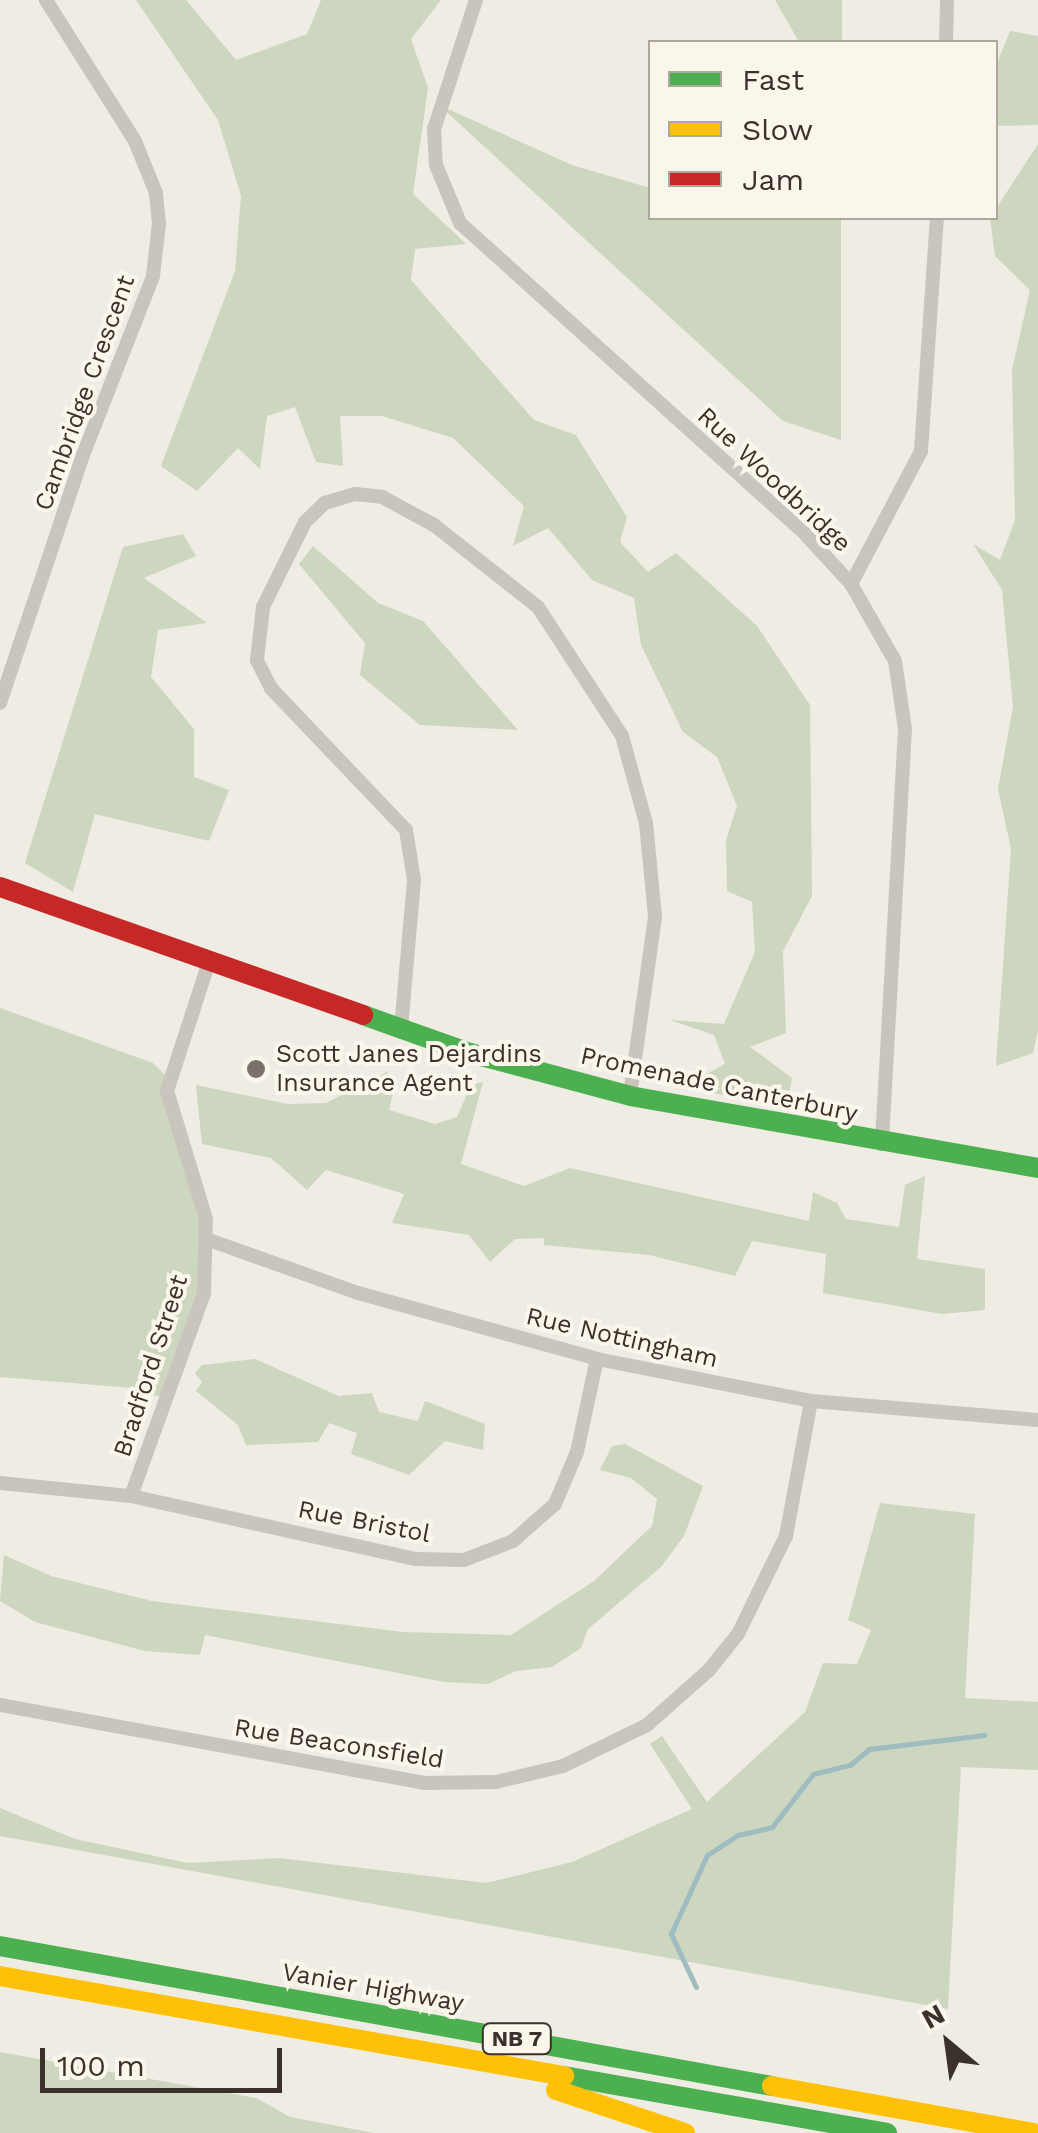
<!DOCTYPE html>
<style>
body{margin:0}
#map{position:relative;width:1038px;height:2133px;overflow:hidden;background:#efece4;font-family:"Work Sans",sans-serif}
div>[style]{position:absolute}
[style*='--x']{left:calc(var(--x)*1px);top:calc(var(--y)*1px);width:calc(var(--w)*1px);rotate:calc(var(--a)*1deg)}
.green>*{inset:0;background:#cdd6be}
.stream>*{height:5px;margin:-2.5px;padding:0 2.5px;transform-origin:2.5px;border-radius:2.5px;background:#9fbcc1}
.street>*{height:14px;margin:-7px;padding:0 7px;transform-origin:7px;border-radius:7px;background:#c9c4bc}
.fast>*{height:20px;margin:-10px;padding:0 10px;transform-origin:10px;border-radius:10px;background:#4caf50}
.slow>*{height:20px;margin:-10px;padding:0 10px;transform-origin:10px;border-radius:10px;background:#ffc107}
.jam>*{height:20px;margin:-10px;padding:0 10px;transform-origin:10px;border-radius:10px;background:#c62828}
.dots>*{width:28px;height:28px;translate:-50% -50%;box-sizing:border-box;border:5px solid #fbf6ec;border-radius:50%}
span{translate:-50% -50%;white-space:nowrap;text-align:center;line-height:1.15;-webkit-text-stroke:8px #fbf6ec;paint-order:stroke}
.shield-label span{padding:2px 8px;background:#fbf6ec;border:2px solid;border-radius:8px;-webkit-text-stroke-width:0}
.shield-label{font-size:22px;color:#3a312a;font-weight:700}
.street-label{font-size:25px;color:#3a312a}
.poi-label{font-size:25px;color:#3a312a}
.left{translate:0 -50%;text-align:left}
.legend{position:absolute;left:648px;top:40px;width:350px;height:180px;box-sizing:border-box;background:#fbf6ec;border:2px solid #aea79e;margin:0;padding:12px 18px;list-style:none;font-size:30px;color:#3a312a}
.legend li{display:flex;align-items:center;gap:20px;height:50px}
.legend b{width:50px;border:2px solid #aea79e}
.north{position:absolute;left:898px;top:1993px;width:100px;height:100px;-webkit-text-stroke:8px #fbf6ec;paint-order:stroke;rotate:331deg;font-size:28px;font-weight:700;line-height:40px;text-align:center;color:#3a312a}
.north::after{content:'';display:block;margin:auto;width:35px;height:45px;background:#3a312a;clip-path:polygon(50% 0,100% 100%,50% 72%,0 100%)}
.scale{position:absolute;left:40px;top:2048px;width:242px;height:45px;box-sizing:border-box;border:5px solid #3a312a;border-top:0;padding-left:12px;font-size:30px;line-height:35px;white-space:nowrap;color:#3a312a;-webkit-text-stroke:8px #fbf6ec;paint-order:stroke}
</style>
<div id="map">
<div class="green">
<div style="clip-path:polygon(136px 0,186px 0,236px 60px,307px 34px,321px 0,441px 0,411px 39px,428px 88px,413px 194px,466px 244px,415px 249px,411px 280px,534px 420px,576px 435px,627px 517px,620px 542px,648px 572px,676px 553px,757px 626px,810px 705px,812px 896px,783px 951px,786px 1033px,750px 1047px,792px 1078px,787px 1108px,682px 1087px,725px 1064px,714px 1035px,670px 1020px,724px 1024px,755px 952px,752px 902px,727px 891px,726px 840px,737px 806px,717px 757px,683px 732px,641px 645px,634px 598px,592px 580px,548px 528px,513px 546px,524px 506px,453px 438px,382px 416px,340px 416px,343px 466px,316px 462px,295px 407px,267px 416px,260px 469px,238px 448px,197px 491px,161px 466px,235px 271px,241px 196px,218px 120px)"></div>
<div style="clip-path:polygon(775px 0,842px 0,842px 42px,799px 42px)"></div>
<div style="clip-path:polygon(1010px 31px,1038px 36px,1038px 125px,996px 126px,996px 66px)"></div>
<div style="clip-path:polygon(439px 105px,572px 165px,650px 188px,650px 218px,841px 218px,841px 440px,783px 421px)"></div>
<div style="clip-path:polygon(1038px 144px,1038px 1030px,1033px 1053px,996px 1066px,1011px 849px,998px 789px,1013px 707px,1002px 590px,973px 544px,1000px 560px,1015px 520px,1012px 370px,1030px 290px,995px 256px,990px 218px)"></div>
<div style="clip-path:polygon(183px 534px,196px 556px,144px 578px,207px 623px,158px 630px,151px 677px,194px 729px,194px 777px,229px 790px,209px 841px,95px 814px,73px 892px,25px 863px,123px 547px)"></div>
<div style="clip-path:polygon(313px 546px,378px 603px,423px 621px,518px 730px,420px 725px,360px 675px,365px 643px,299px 564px)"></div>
<div style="clip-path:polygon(0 1008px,153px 1063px,169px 1079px,206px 1219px,204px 1293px,171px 1400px,132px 1388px,0 1377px)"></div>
<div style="clip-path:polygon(387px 1072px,395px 1084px,389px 1110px,435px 1124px,457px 1117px,471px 1085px,483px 1082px,461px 1164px,524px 1186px,570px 1168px,809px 1221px,813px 1192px,837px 1203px,846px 1219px,899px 1227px,905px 1185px,925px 1176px,917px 1259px,985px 1269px,985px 1310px,942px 1314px,823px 1293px,826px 1254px,752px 1241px,735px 1276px,649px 1255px,544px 1245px,544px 1238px,515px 1239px,490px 1262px,469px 1235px,392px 1223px,404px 1194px,326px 1170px,307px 1190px,271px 1158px,202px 1144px,196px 1085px,288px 1104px,326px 1103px)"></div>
<div style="clip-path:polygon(255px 1359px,339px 1396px,372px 1393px,379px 1412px,418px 1421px,425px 1401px,485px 1424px,483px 1450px,445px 1441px,409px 1475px,351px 1454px,357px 1433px,329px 1423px,318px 1442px,246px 1445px,238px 1425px,196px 1391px,202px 1382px,195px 1373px,202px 1365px)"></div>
<div style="clip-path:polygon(625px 1444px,703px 1486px,684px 1536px,661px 1567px,588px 1629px,581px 1648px,552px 1667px,516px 1671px,488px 1684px,444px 1682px,205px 1635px,200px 1655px,145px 1651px,35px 1622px,0 1601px,4px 1555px,51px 1576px,152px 1601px,403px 1632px,511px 1635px,594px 1581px,652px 1526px,657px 1499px,631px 1478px,600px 1470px,612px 1446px)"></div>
<div style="clip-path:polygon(880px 1503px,975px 1514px,965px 1698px,1038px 1702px,1038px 1770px,961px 1767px,948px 2009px,0 1836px,0 1808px,75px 1839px,188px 1863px,279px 1858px,486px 1883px,572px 1862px,692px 1809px,650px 1744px,662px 1736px,707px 1802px,805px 1712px,823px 1663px,857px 1664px,871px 1630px,848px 1620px)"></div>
<div style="clip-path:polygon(0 2052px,256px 2098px,290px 2117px,374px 2133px,0 2133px)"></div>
</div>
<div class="stream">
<div style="--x:696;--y:1987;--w:59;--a:-115.3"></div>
<div style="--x:671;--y:1934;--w:87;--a:-65.5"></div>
<div style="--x:707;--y:1855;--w:37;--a:-33"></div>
<div style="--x:738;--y:1835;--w:35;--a:-13"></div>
<div style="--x:772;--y:1827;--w:67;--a:-52.3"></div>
<div style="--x:813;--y:1774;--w:38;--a:-14"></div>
<div style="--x:850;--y:1765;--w:25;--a:-40"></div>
<div style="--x:869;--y:1749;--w:116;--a:-6.9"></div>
</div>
<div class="street">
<div style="--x:476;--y:0;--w:136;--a:108"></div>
<div style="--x:434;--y:129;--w:36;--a:87"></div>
<div style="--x:436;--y:165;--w:63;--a:67.5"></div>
<div style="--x:460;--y:223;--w:466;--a:42"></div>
<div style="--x:806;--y:535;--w:67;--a:47.4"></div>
<div style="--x:851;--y:584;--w:89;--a:60.3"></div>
<div style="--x:895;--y:661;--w:69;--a:81.6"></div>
<div style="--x:905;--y:729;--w:416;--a:93.2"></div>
<div style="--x:946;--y:42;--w:42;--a:-88.6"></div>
<div style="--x:851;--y:584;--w:150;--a:-62.2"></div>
<div style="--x:921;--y:451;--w:234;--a:-86.1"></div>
<div style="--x:0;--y:703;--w:262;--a:-71.5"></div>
<div style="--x:83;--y:455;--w:192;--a:-68.6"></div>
<div style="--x:153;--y:276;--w:53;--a:-83.5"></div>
<div style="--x:159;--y:223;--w:30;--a:-96"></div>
<div style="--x:156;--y:193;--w:56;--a:-112"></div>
<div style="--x:135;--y:141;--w:167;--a:-122.3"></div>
<div style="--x:401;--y:1029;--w:150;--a:-85"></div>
<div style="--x:414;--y:880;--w:51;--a:-99.1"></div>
<div style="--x:406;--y:830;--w:196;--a:-133.6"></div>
<div style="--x:271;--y:688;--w:31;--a:-117"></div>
<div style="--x:257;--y:660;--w:53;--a:-83.5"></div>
<div style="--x:263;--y:607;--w:95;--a:-63.7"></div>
<div style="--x:305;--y:522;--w:28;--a:-44"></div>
<div style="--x:325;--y:503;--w:31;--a:-17"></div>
<div style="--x:355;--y:494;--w:27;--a:6"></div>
<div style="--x:382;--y:497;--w:59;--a:28.3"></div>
<div style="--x:434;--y:525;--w:132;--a:38.3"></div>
<div style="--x:538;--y:607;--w:154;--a:56.9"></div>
<div style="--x:622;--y:736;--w:90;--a:74.6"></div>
<div style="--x:646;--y:823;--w:94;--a:84.5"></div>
<div style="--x:655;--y:917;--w:181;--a:98"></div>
<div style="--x:209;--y:1240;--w:158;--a:19.6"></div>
<div style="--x:358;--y:1293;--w:248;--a:15.4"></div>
<div style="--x:597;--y:1359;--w:218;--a:11.1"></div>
<div style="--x:811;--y:1401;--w:228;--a:4.8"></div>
<div style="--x:0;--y:1483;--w:132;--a:5.7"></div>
<div style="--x:131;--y:1496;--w:292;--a:12.5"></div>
<div style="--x:416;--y:1559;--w:48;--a:1.2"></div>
<div style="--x:464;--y:1560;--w:53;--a:-21.2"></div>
<div style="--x:513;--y:1541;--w:56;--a:-41.4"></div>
<div style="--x:555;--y:1504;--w:56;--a:-67.1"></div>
<div style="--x:577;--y:1452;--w:95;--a:-77.9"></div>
<div style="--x:131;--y:1496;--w:216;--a:-70.2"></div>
<div style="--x:204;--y:1293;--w:74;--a:-88.5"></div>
<div style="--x:206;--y:1219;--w:134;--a:-106.9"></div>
<div style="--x:167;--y:1091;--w:136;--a:-72"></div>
<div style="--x:0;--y:1705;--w:430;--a:10.4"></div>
<div style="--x:423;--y:1783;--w:73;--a:-0.8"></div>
<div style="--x:496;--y:1782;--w:69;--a:-13.4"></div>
<div style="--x:563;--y:1766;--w:93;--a:-26"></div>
<div style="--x:647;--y:1725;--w:83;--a:-41.6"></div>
<div style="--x:709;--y:1670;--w:46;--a:-51.1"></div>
<div style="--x:738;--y:1634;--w:109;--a:-63.9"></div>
<div style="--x:786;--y:1536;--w:137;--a:-79.5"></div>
</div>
<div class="fast">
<div style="--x:363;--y:1015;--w:114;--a:19.6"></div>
<div style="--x:470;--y:1053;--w:166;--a:15"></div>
<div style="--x:630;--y:1096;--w:414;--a:10"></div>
<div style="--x:0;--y:1946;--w:785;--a:10.28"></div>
<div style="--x:564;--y:2076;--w:328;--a:10"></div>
</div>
<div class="slow">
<div style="--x:0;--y:1976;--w:573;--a:10.05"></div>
<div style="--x:772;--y:2086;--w:265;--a:10.2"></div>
<div style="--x:556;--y:2090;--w:136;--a:18.4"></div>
</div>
<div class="jam">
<div style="--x:0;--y:887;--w:385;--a:19.4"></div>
</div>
<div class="dots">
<div style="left:256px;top:1069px;background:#79726b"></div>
</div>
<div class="shield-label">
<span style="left:517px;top:2039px">NB 7</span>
</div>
<div class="street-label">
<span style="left:85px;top:393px;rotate:-70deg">Cambridge Crescent</span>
<span style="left:774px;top:480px;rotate:43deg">Rue Woodbridge</span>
<span style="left:719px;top:1085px;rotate:12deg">Promenade Canterbury</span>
<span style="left:622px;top:1338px;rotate:13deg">Rue Nottingham</span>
<span style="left:151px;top:1366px;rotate:-72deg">Bradford Street</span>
<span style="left:364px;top:1522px;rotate:11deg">Rue Bristol</span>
<span style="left:339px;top:1744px;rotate:9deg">Rue Beaconsfield</span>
<span style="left:373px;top:1988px;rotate:10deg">Vanier Highway</span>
</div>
<div class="poi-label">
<span class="left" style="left:276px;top:1069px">Scott Janes Dejardins<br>Insurance Agent</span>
</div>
<ul class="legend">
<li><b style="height:12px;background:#4caf50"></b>Fast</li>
<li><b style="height:12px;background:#ffc107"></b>Slow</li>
<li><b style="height:12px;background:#c62828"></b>Jam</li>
</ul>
<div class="north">N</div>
<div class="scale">100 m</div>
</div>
